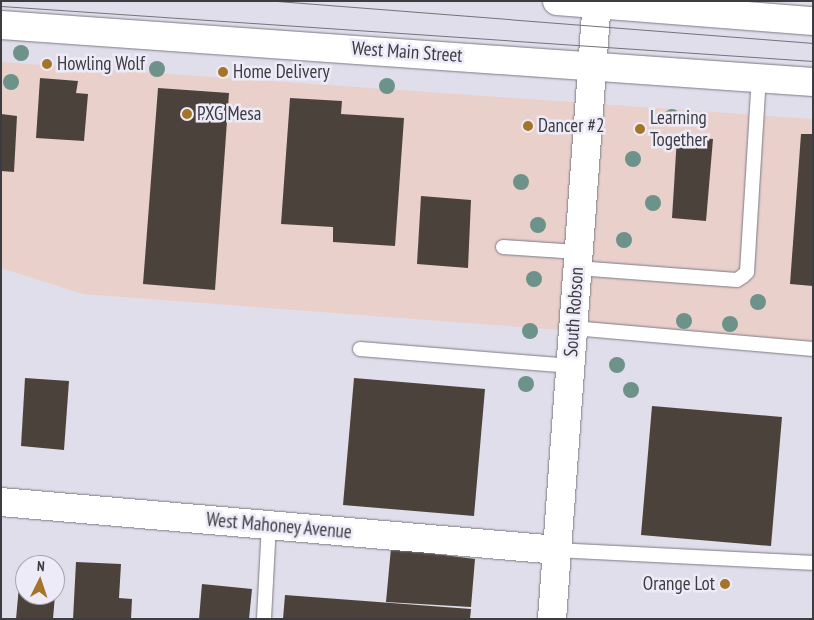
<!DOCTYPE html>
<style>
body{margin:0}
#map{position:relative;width:814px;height:620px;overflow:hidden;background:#e1deeb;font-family:"PT Sans Narrow",sans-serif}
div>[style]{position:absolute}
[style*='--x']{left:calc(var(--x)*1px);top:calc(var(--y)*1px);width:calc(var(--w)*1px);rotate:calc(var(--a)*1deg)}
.commercial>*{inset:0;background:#ead0cb}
.building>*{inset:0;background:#4b433b}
.roads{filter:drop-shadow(0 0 1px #7c7a85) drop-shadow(0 0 1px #7c7a85)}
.lane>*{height:14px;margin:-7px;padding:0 7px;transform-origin:7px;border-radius:7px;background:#fff}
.street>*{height:28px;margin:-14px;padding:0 14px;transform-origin:14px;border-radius:14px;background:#fff}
.primary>*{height:28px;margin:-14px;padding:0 14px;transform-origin:14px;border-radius:14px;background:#fff}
.tram>*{height:1px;margin:-0.5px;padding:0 0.5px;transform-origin:0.5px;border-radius:0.5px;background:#74727a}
.trees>*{width:16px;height:16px;margin:-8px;border-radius:50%;background:#6c928a}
.dots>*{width:14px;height:14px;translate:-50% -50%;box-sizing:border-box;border:2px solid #eeebf8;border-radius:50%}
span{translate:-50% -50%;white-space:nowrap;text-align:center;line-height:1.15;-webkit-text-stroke:5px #eeebf8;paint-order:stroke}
.street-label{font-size:19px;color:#3d3c41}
.poi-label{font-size:19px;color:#3d3c41}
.left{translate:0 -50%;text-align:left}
.right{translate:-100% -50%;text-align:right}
.frame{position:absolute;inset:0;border:2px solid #3d3c41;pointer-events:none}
.north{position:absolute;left:15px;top:555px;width:50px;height:50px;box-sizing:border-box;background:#eeebf8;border:1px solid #a7a5af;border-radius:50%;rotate:4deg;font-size:14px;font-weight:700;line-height:20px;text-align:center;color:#3d3c41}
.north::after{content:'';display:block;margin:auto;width:18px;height:22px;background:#a47428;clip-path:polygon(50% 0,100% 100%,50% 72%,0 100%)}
</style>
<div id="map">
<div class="commercial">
<div style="clip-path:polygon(1px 62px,813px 119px,813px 349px,83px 294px,1px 268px)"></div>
</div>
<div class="building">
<div style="clip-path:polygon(40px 78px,78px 81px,76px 93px,88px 94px,84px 141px,36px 138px)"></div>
<div style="clip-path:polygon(158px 88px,229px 93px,215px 290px,143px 284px)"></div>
<div style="clip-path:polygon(290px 98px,342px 101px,341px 114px,404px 118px,395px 246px,333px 242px,333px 227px,281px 224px)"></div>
<div style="clip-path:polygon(1px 114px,17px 116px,14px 172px,1px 171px)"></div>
<div style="clip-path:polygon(801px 134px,813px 134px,813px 286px,790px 284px)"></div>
<div style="clip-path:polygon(677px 137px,713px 139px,706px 221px,672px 218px)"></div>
<div style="clip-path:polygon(421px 196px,471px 200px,468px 268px,417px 264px)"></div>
<div style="clip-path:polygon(25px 378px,69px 381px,64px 450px,21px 446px)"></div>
<div style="clip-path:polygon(354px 378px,485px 389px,474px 516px,343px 505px)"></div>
<div style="clip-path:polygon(652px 406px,782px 417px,771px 546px,641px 535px)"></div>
<div style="clip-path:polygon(391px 548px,475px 559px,471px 607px,386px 602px)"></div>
<div style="clip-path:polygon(76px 562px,121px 564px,119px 598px,132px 599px,131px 619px,73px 619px)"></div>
<div style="clip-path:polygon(21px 564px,25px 564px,25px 595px,55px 595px,53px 619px,16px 619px)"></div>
<div style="clip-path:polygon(202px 584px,252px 589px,249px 619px,199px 619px)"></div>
<div style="clip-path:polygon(285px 595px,471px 609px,470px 619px,283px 619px)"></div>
</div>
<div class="roads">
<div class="lane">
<div style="--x:503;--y:247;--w:75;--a:3.8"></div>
<div style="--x:577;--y:268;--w:160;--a:4.3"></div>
<div style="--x:737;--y:280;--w:7;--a:-34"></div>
<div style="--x:743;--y:276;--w:6;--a:-45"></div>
<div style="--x:747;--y:272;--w:194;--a:-86.5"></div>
<div style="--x:573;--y:328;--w:241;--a:5"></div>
<div style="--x:360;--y:349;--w:212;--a:4.6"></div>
<div style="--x:557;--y:550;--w:256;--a:2.9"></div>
<div style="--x:264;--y:619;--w:94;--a:-87"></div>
</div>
<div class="street">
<div style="--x:1;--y:502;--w:558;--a:4.93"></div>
<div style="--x:552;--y:619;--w:620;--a:-85.84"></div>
</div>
<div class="primary">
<div style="--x:557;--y:1;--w:257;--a:4.5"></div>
<div style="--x:1;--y:25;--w:814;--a:4.02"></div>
</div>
</div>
<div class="tram">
<div style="--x:277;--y:1;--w:538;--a:4.48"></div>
<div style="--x:1;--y:6;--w:814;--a:3.87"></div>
</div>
<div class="trees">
<div style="left:21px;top:53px"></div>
<div style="left:157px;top:69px"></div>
<div style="left:300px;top:72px"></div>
<div style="left:11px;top:82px"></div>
<div style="left:387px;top:86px"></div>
<div style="left:672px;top:117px"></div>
<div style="left:633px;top:159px"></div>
<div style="left:521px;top:182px"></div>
<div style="left:653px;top:203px"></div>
<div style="left:538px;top:225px"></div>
<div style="left:624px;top:240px"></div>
<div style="left:534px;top:279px"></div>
<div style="left:758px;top:302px"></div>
<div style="left:684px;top:321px"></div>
<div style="left:730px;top:324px"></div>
<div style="left:530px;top:331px"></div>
<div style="left:617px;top:365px"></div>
<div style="left:526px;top:384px"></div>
<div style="left:631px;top:390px"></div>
</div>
<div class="dots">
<div style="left:47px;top:64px;background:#a47428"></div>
<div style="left:223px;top:72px;background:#a47428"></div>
<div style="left:187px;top:114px;background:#a47428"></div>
<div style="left:528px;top:126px;background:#a47428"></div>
<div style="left:640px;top:129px;background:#a47428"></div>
<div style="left:725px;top:584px;background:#a47428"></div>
</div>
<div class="street-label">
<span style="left:407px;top:52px;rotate:4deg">West Main Street</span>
<span style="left:574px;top:312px;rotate:-86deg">South Robson</span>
<span style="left:279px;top:526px;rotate:5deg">West Mahoney Avenue</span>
</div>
<div class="poi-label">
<span class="left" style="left:57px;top:64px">Howling Wolf</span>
<span class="left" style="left:233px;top:72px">Home Delivery</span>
<span class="left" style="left:197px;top:114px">PXG Mesa</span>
<span class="left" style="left:650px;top:129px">Learning<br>Together</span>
<span class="left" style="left:538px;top:126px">Dancer #2</span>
<span class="right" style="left:715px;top:584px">Orange Lot</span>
</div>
<div class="frame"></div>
<div class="north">N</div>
</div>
